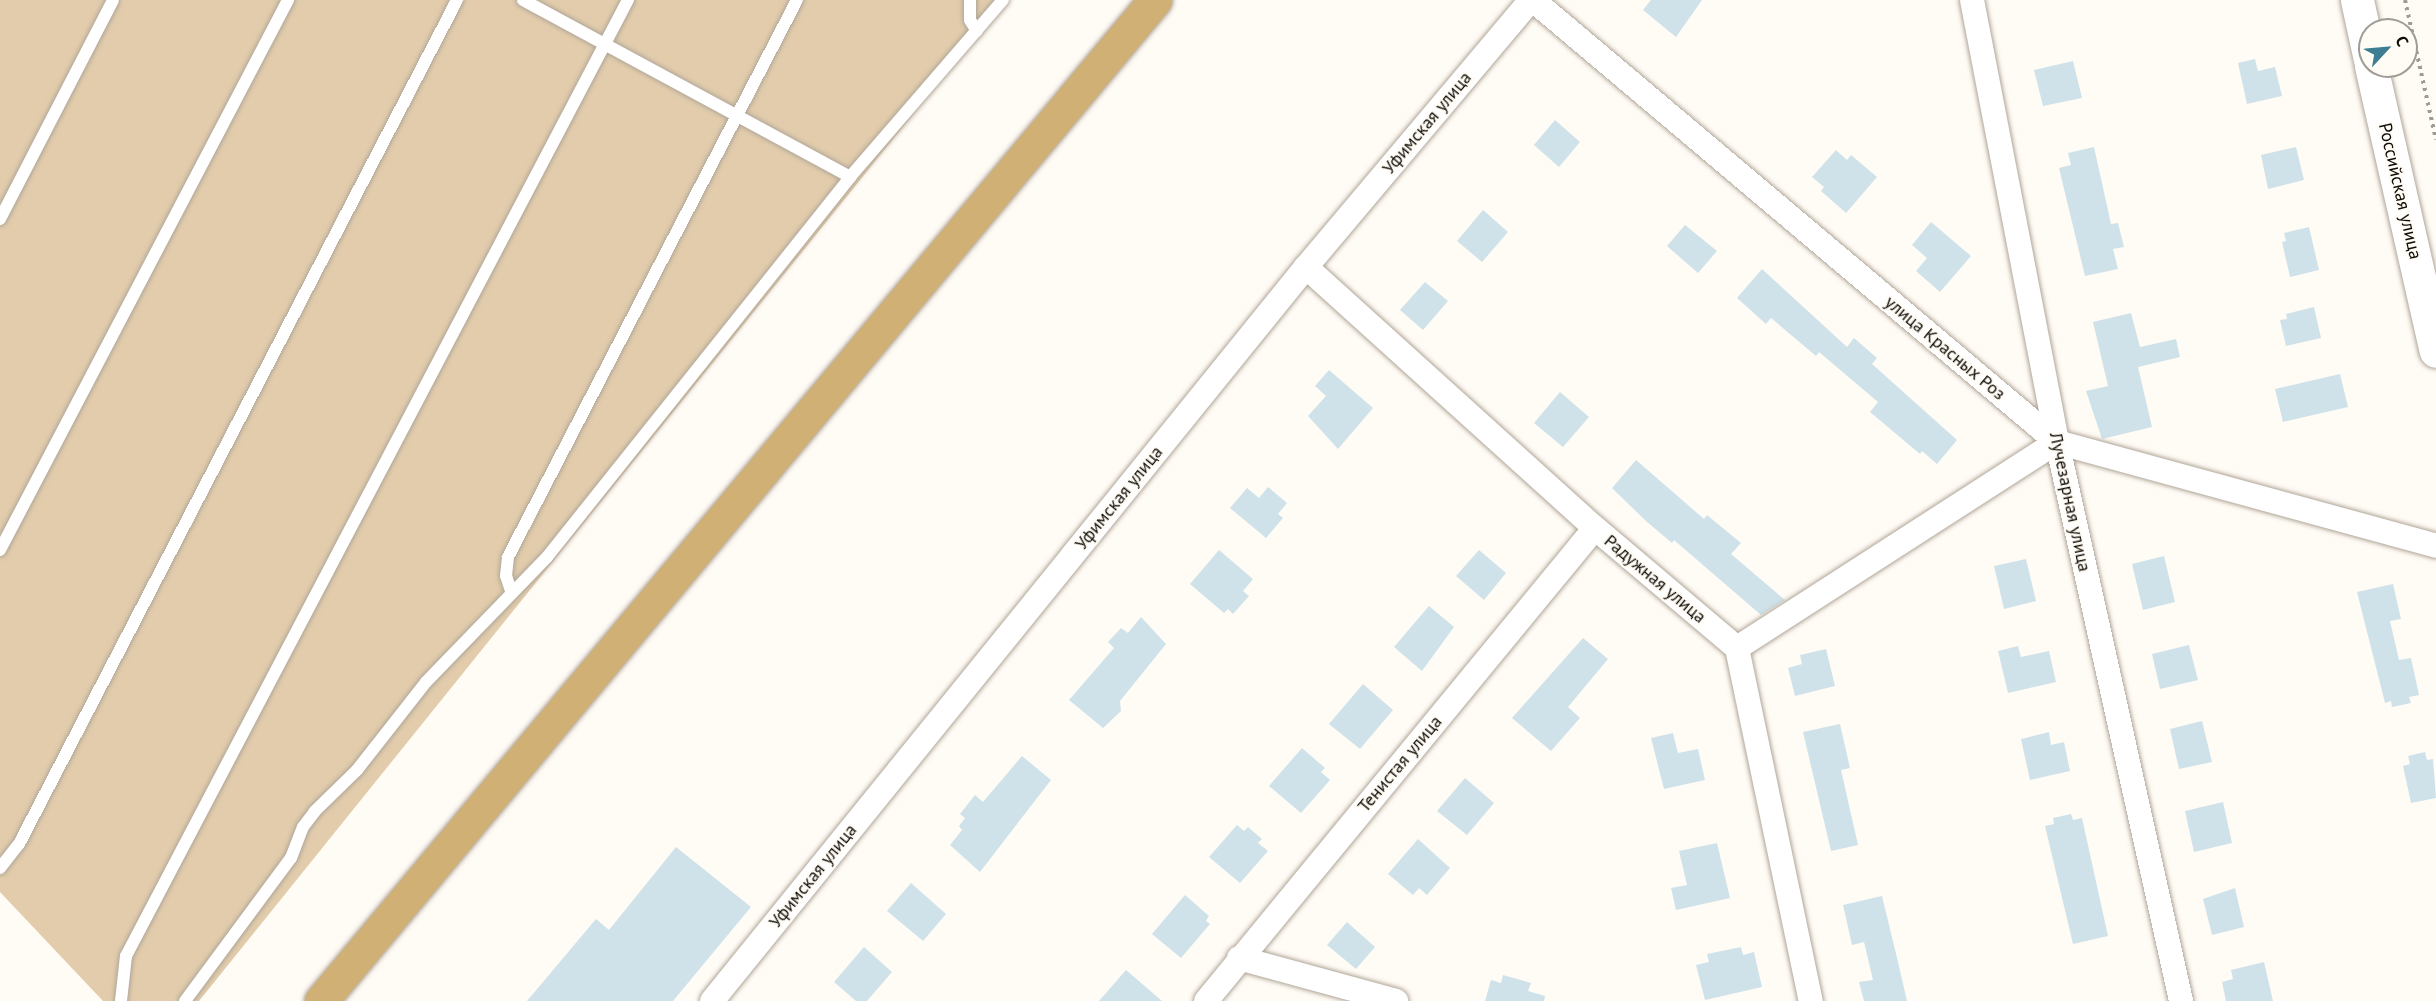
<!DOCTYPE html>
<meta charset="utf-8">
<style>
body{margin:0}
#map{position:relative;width:2436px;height:1001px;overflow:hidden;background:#fffbf5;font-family:"PT Sans",sans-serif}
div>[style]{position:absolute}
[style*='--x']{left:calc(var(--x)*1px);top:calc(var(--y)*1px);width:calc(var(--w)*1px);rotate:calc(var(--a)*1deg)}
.green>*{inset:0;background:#e2ccac}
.building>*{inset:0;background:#cfe2ea}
.path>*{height:4px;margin-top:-2px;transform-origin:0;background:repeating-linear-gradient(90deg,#9e9a95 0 3px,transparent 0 7.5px)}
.roads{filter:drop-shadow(0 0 2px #b0a698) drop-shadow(0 0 2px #b0a698)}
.service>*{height:12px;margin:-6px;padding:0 6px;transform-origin:6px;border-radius:6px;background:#fff}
.minor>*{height:24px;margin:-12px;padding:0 12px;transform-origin:12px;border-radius:12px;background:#fff}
.secondary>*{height:33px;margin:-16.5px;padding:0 16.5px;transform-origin:16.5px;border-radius:16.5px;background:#fff}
.primary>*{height:33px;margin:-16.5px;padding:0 16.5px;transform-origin:16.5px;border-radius:16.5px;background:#d0b075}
span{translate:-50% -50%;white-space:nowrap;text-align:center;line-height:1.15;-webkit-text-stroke:4.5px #fffbf5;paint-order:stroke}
.street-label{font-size:18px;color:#0e0b06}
.north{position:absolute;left:2358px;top:18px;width:60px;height:60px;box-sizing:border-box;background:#fffbf5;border:2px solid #9f9b95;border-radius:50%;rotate:64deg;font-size:16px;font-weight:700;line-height:24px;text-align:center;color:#0e0b06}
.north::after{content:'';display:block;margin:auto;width:21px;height:27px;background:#3f7d93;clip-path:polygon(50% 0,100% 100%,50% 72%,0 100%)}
</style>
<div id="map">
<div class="green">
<div style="clip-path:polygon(0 0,1005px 0,199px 1001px,103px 1001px,0 892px)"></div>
</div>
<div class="building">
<div style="clip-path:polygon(1651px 0,1702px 0,1676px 37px,1643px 10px)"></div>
<div style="clip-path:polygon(2255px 59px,2258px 71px,2275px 67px,2282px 96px,2247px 104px,2238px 63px)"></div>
<div style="clip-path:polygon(2073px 61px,2082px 98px,2043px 106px,2034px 70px)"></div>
<div style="clip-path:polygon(1555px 120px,1580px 142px,1559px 167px,1534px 145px)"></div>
<div style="clip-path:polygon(2094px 147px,2111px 224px,2118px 223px,2124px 247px,2113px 249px,2118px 269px,2085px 276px,2059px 168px,2071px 165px,2068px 153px)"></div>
<div style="clip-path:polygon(2296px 147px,2304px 180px,2268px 189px,2261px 155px)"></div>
<div style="clip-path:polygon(1836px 150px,1847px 160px,1851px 155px,1877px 177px,1846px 213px,1821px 191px,1824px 187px,1812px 177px)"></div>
<div style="clip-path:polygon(1483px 210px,1508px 232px,1482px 262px,1457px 241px)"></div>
<div style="clip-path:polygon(1931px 222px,1971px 256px,1940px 292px,1916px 271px,1927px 258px,1912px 245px)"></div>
<div style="clip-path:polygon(1685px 225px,1717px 251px,1698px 273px,1667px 246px)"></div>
<div style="clip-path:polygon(2309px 227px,2319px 270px,2290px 277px,2282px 242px,2286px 241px,2284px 233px)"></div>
<div style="clip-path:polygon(1762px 269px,1847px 347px,1854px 338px,1877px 358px,1872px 364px,1957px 440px,1937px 464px,1922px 451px,1920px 454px,1870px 412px,1878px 402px,1819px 352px,1816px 356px,1771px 318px,1766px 324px,1737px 298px)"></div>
<div style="clip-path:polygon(1425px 282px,1448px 301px,1423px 330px,1400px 310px)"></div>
<div style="clip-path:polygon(2314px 307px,2321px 338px,2286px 346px,2280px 320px,2287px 319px,2286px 314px)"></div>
<div style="clip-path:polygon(2131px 313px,2140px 347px,2176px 339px,2180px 357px,2138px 367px,2152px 427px,2102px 439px,2086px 391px,2108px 386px,2093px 322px)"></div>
<div style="clip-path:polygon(1329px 370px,1373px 408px,1338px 449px,1308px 416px,1326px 396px,1315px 386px)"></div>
<div style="clip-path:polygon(2340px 374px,2348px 407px,2283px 422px,2275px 389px)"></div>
<div style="clip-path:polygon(1560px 392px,1589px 417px,1563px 447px,1534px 423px)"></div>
<div style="clip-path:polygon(1636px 460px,1704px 519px,1707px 515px,1741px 543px,1731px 554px,1785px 600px,1761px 615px,1674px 540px,1672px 543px,1646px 521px,1612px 488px)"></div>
<div style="clip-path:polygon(1268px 487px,1287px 503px,1278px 514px,1283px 518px,1266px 538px,1230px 508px,1247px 488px,1259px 498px)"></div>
<div style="clip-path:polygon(1219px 550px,1253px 579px,1243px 591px,1249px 596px,1233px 614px,1228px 609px,1224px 613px,1190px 584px)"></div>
<div style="clip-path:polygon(1479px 550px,1506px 573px,1484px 600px,1456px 576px)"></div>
<div style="clip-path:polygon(2164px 556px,2175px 602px,2143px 610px,2132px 564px)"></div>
<div style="clip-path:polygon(2026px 559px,2036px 601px,2004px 609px,1994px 566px)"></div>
<div style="clip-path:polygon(2393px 584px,2401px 619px,2390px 621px,2399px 660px,2411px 658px,2419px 695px,2409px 697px,2411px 703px,2392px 707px,2391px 701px,2385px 703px,2357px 592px)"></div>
<div style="clip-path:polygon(1429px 606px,1454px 627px,1422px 671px,1394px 647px)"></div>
<div style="clip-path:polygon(1141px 617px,1166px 644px,1120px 701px,1121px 711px,1103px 728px,1069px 700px,1114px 648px,1108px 642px,1121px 628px,1128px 633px)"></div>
<div style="clip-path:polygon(1583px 638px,1608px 659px,1568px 707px,1580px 718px,1551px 751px,1512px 718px)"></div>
<div style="clip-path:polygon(2189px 645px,2198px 680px,2160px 689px,2152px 654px)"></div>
<div style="clip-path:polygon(2018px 646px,2021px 657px,2049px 651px,2056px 682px,2008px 693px,1998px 651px)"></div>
<div style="clip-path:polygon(1826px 649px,1835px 686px,1795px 696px,1788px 668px,1802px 664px,1800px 655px)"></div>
<div style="clip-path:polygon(1363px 684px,1393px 710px,1360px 749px,1329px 724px)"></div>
<div style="clip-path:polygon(2202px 721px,2212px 762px,2179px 769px,2170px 729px)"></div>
<div style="clip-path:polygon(1840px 724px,1850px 768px,1841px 770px,1858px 845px,1831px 851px,1803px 732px)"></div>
<div style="clip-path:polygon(2049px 732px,2051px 745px,2064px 742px,2070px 771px,2030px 780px,2021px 739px)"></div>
<div style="clip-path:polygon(1673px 733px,1678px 753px,1698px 749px,1705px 780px,1664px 789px,1651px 738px)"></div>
<div style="clip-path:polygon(1302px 748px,1325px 768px,1321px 772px,1330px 780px,1301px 813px,1269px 786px)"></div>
<div style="clip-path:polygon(2425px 752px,2427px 760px,2433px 759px,2436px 798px,2411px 803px,2403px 766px,2410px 764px,2408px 756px)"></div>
<div style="clip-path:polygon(1022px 756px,1051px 780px,980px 872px,950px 845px,962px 830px,959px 826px,965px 818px,960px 814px,975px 795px,983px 802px)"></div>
<div style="clip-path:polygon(1465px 778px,1494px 803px,1467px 835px,1437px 811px)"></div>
<div style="clip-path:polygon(2223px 802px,2232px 843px,2194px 852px,2185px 811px)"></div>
<div style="clip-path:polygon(2071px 814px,2073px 820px,2082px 818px,2108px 936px,2073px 944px,2045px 826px,2054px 824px,2053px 818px)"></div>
<div style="clip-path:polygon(1237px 825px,1244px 831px,1248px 827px,1262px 839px,1258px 843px,1268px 851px,1240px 883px,1209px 857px)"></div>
<div style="clip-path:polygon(1418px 839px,1450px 868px,1427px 895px,1419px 888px,1413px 895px,1388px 874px)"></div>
<div style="clip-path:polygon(1717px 843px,1730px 898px,1676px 910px,1671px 888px,1687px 885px,1679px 851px)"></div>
<div style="clip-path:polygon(676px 847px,751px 907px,673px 1001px,527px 1001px,596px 919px,609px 930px)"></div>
<div style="clip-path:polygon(911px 883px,946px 914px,923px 941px,887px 911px)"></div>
<div style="clip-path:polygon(2235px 888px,2244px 927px,2212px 935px,2203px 899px)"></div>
<div style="clip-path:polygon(1185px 895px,1209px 916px,1206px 921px,1210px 924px,1181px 958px,1152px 934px)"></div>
<div style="clip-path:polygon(1882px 896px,1898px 962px,1907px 1001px,1864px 1001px,1859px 982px,1873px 980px,1864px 942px,1852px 945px,1843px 905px)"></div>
<div style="clip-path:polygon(1347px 922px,1375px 947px,1356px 969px,1327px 945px)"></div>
<div style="clip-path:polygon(864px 947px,892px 972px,867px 1001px,856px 1001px,834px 982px)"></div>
<div style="clip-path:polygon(1741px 947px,1743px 955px,1754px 952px,1762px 987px,1705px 1000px,1696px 965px,1709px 962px,1707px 954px)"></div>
<div style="clip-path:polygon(2264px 962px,2273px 1001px,2226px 1001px,2222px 982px,2233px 979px,2231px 970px)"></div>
<div style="clip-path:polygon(1126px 970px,1162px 1001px,1099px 1001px)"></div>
<div style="clip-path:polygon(1503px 975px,1531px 983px,1528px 991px,1545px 996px,1544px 1001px,1485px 1001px,1491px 980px,1501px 983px)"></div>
</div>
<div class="path">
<div style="--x:2405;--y:0;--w:143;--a:77.5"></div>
</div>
<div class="roads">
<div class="service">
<div style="--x:523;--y:0;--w:372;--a:28.4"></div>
<div style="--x:970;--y:0;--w:20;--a:90"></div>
<div style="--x:970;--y:20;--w:13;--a:58"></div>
<div style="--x:0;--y:219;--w:246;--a:-62.7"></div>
<div style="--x:0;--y:550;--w:621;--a:-62.36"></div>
<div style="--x:511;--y:591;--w:16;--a:-108"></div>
<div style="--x:506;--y:576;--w:19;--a:-84"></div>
<div style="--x:508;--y:557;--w:628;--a:-62.58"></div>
<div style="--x:0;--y:868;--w:31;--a:-52"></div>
<div style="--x:19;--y:844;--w:951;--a:-62.57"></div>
<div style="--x:121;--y:1001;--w:45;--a:-83.7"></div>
<div style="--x:126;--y:956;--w:1080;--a:-62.3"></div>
<div style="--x:185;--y:1001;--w:178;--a:-53.5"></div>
<div style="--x:291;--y:858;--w:33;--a:-69"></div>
<div style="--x:303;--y:827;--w:20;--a:-53"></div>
<div style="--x:315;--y:811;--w:59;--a:-44.3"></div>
<div style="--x:357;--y:770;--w:112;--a:-51.9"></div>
<div style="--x:426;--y:682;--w:174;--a:-45.9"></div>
<div style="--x:547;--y:557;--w:486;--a:-51.4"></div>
<div style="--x:850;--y:177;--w:234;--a:-49.2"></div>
</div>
<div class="minor">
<div style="--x:1533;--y:0;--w:686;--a:40.15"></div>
<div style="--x:2057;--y:442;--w:393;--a:15.3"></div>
<div style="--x:1972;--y:0;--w:450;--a:79.1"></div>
<div style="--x:2057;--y:442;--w:573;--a:77.49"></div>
<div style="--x:1306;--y:267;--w:389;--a:42.1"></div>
<div style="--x:1595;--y:528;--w:186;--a:40.2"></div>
<div style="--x:1737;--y:648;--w:361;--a:78.2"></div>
<div style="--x:1737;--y:648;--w:381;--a:-32.8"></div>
<div style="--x:1239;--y:958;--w:163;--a:15.3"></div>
<div style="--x:712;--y:1001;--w:944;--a:-51.02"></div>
<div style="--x:1306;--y:267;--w:349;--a:-49.9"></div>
<div style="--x:1206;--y:1001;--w:612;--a:-50.57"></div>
</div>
<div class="secondary">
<div style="--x:2357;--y:0;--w:61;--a:77.8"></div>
<div style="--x:2371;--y:66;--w:292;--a:77.2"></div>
</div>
<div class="primary">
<div style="--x:321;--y:1001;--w:1303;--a:-50.2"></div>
</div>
</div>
<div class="street-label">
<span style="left:1427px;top:123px;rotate:-50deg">Уфимская улица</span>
<span style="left:2400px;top:191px;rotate:77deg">Российская улица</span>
<span style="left:1945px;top:348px;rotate:40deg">улица Красных Роз</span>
<span style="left:1119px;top:498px;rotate:-51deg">Уфимская улица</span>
<span style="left:2070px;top:502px;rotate:78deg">Лучезарная улица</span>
<span style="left:1655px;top:579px;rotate:40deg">Радужная улица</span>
<span style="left:1400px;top:764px;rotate:-50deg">Тенистая улица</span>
<span style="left:813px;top:876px;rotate:-51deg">Уфимская улица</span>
</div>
<div class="north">С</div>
</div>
